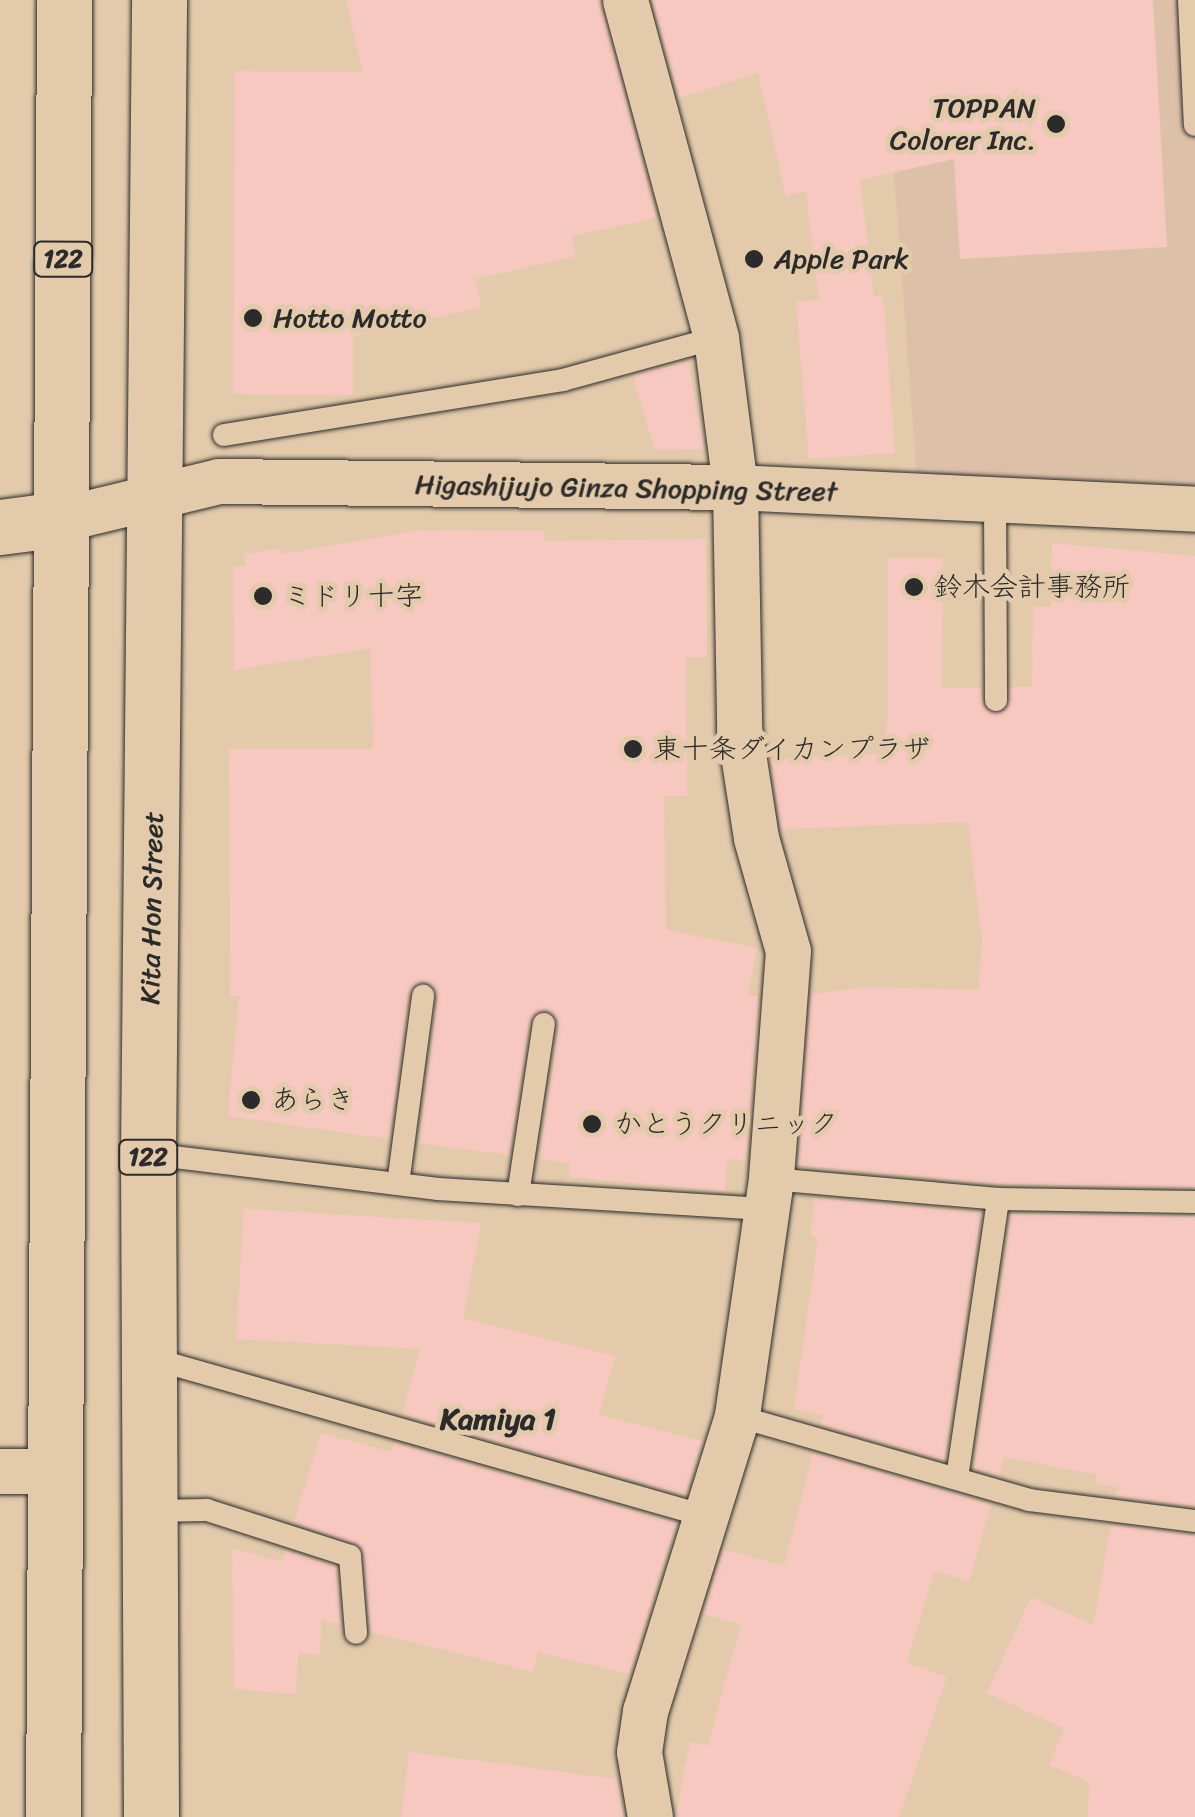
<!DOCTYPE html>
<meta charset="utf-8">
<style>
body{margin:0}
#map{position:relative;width:1195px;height:1817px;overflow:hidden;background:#e2caaa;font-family:Sriracha,"Klee One",sans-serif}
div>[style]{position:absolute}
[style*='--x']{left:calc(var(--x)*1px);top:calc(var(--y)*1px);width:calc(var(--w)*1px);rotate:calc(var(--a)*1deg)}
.built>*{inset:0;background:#ddc0a8}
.building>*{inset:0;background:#f7c8bf}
.roads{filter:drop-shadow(0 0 2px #2b2b2b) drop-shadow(0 0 2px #2b2b2b)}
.service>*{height:22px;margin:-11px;padding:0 11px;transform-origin:11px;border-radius:11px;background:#e2caaa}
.minor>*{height:45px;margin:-22.5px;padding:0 22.5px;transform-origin:22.5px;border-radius:22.5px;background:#e2caaa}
.tertiary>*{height:55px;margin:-27.5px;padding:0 27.5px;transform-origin:27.5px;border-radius:27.5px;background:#e2caaa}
.trunk>*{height:55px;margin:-27.5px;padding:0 27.5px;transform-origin:27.5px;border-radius:27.5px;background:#e2caaa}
.dots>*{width:28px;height:28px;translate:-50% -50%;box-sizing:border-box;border:5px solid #e2caaa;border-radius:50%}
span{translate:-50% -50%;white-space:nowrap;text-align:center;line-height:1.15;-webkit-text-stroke:10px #e2caaa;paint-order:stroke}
.shield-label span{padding:2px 8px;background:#e2caaa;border:2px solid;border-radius:8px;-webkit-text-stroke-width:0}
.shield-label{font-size:25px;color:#2b2b2b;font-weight:700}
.poi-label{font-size:28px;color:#2b2b2b}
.right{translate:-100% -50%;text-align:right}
.left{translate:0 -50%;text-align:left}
.street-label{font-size:28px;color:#2b2b2b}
.neighbourhood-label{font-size:30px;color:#2b2b2b;font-weight:700}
</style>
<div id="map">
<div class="built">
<div style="clip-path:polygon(881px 0,1195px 0,1195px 489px,917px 477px)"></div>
</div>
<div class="building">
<div style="clip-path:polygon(346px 0,600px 0,656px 218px,572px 236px,576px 256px,475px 279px,481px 307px,353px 337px,353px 395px,233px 394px,235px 71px,363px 72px)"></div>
<div style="clip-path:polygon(652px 0,1153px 0,1167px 247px,960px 259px,954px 159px,860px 180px,874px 297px,883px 296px,895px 453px,809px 459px,796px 302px,819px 300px,806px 192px,786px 196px,758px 73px,679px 98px)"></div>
<div style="clip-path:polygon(688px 361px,704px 449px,655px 450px,633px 376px)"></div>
<div style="clip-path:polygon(421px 530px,544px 531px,544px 541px,706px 539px,707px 657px,686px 657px,687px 796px,664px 796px,666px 930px,757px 948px,748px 996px,758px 996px,746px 1161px,727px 1159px,725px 1191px,569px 1177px,570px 1164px,539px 1159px,559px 1026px,547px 1009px,529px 1022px,509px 1155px,419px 1143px,438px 998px,426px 981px,408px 994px,389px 1139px,228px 1116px,239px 996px,230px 996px,229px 749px,373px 749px,371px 648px,234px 670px,233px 566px,246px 566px,244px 554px,278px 549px,284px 554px)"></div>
<div style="clip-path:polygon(1052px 543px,1195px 556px,1195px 1187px,999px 1184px,798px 1165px,811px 994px,868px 987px,979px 990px,982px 941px,968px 822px,781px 829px,770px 759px,882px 754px,888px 717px,888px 558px,943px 558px,942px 688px,981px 688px,984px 708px,1004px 712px,1011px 687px,1032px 687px,1033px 606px,1051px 607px)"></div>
<div style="clip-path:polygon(814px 1198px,981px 1213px,944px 1460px,820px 1424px,823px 1415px,794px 1409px,818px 1238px,811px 1237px)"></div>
<div style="clip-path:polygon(244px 1209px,481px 1223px,463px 1318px,615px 1356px,599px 1415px,702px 1441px,685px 1495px,402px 1414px,420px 1349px,236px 1339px)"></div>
<div style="clip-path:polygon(1011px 1214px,1195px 1217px,1195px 1506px,1116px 1496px,1117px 1487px,1096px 1483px,1097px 1475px,1004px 1457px,999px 1476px,974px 1468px)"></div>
<div style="clip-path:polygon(321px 1433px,392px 1452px,394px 1443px,676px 1523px,629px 1674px,538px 1652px,533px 1672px,371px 1632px,362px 1548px,294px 1522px)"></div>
<div style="clip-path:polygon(813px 1453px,991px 1505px,969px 1581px,934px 1571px,907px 1663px,947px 1677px,899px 1817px,676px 1817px,690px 1741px,708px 1745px,741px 1624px,703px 1614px,723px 1549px,784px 1566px)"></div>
<div style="clip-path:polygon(1111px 1525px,1195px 1536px,1195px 1817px,1088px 1817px,1089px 1782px,1049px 1765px,1064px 1728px,987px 1693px,1031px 1597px,1093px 1625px)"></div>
<div style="clip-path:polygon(232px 1548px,282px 1562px,286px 1551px,336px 1567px,340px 1625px,322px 1620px,320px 1655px,299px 1653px,295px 1694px,234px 1689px)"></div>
<div style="clip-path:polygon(409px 1752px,617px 1779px,623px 1817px,401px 1817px)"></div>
</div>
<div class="roads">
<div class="service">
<div style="--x:1189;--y:0;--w:125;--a:87.3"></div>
<div style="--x:224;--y:435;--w:343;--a:-9.2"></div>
<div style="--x:563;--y:380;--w:159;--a:-15.4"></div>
<div style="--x:995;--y:500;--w:200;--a:89.7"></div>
<div style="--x:149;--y:1154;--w:291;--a:6.9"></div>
<div style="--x:438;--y:1189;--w:331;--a:3.5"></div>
<div style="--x:771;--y:1179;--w:228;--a:5"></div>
<div style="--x:998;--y:1199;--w:197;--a:0.9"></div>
<div style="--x:398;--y:1184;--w:190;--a:-82.4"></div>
<div style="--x:518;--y:1195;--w:173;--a:-81.4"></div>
<div style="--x:150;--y:1358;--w:581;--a:15.88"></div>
<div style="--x:737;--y:1416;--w:304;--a:16"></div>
<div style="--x:1029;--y:1500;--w:167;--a:7.2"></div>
<div style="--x:957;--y:1478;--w:282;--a:-81.6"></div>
<div style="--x:151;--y:1511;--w:56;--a:-1"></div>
<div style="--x:207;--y:1510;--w:150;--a:17.8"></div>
<div style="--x:350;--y:1556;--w:77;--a:85.5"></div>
</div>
<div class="minor">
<div style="--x:625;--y:0;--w:350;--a:74.9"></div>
<div style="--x:716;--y:338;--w:150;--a:82.7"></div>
<div style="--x:735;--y:487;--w:241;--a:89"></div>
<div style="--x:739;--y:728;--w:111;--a:81.2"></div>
<div style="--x:756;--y:838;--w:117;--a:74.2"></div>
<div style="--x:788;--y:951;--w:229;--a:94.3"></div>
<div style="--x:771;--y:1179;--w:239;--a:98.2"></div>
<div style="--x:737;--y:1416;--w:309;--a:107.3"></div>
<div style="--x:645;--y:1711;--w:41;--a:98.3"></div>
<div style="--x:639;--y:1752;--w:66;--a:80.4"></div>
<div style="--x:62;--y:519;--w:162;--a:-13.6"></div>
<div style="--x:219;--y:481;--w:516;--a:0.67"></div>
<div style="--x:735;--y:487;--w:461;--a:2.7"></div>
<div style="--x:0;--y:1471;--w:54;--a:0"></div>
</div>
<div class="tertiary">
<div style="--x:0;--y:527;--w:63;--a:-7.4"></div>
</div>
<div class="trunk">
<div style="--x:53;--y:1817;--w:1817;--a:-89.65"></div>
<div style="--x:151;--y:1817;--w:663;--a:-90.26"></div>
<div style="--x:148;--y:1154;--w:1154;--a:-89.45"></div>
</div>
</div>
<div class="dots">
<div style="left:1056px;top:124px;background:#2b2b2b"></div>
<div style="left:754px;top:259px;background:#2b2b2b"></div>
<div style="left:253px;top:318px;background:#2b2b2b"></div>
<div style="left:914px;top:587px;background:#2b2b2b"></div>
<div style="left:263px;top:596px;background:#2b2b2b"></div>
<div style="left:633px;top:749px;background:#2b2b2b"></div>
<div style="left:251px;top:1100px;background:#2b2b2b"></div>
<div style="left:592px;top:1124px;background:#2b2b2b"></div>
</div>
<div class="shield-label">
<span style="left:63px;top:259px">122</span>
<span style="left:148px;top:1157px">122</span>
</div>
<div class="poi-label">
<span class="right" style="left:1036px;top:124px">TOPPAN<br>Colorer Inc.</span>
<span class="left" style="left:774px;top:259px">Apple Park</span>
<span class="left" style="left:273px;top:318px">Hotto Motto</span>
<span class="left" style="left:934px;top:587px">鈴木会計事務所</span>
<span class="left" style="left:283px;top:596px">ミドリ十字</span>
<span class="left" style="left:653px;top:749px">東十条ダイカンプラザ</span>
<span class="left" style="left:271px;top:1100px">あらき</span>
<span class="left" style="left:614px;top:1124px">かとうクリニック</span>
</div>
<div class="street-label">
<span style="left:626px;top:488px;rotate:1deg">Higashijujo Ginza Shopping Street</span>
<span style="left:152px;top:908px;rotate:-89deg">Kita Hon Street</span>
</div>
<div class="neighbourhood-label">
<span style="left:498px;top:1419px">Kamiya 1</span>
</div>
</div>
